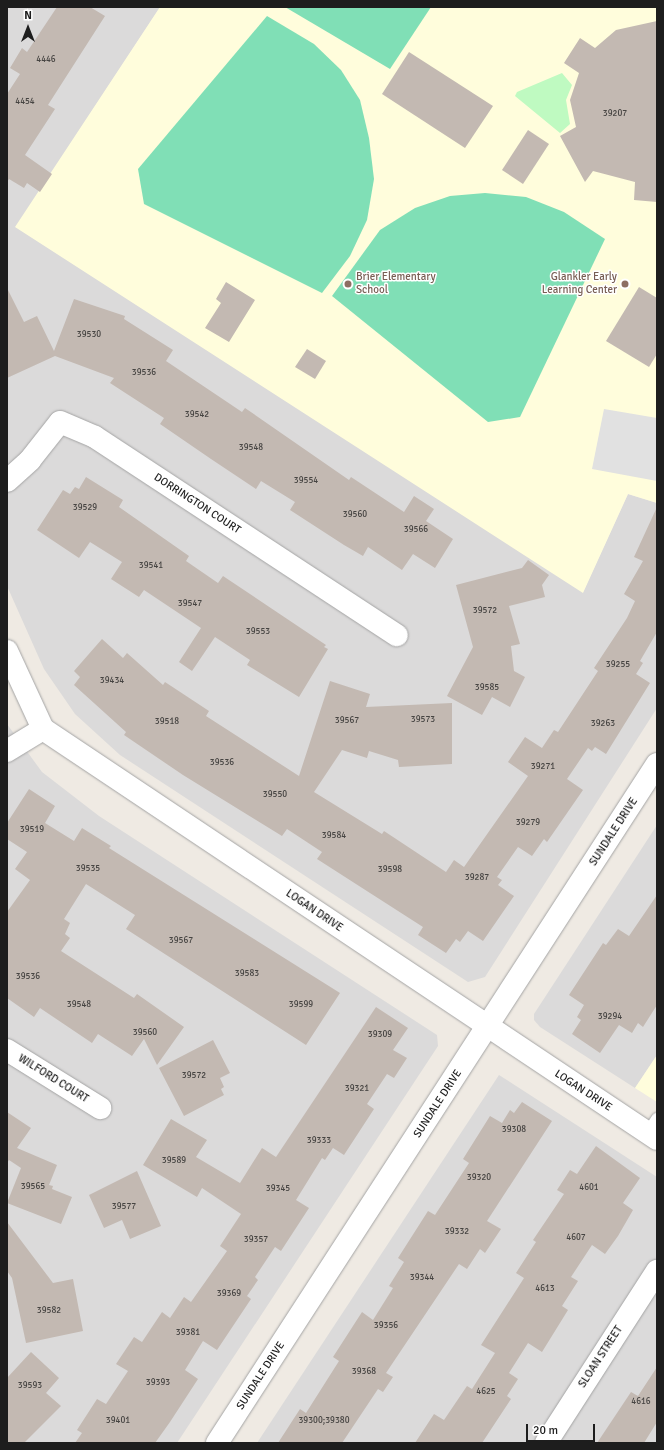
<!DOCTYPE html>
<style>
body{margin:0}
#map{position:relative;width:664px;height:1450px;overflow:hidden;background:#efeae3;font-family:Signika,sans-serif}
div>[style]{position:absolute}
[style*='--x']{left:calc(var(--x)*1px);top:calc(var(--y)*1px);width:calc(var(--w)*1px);rotate:calc(var(--a)*1deg)}
.residential>*{inset:0;background:#dbdada}
.education>*{inset:0;background:#fffddc}
.park>*{inset:0;background:#bffac1}
.pitch>*{inset:0;background:#80dfb6}
.parking>*{inset:0;background:#e1e1e1}
.building>*{inset:0;background:#c3b9b2}
.roads{filter:drop-shadow(0 0 1px #a4a4a4) drop-shadow(0 0 1px #a4a4a4)}
.service>*{height:12px;margin:-6px;padding:0 6px;transform-origin:6px;border-radius:6px;background:#fff}
.minor>*{height:22px;margin:-11px;padding:0 11px;transform-origin:11px;border-radius:11px;background:#fff}
.dots>*{width:11px;height:11px;translate:-50% -50%;box-sizing:border-box;border:2px solid #fff;border-radius:50%}
span{translate:-50% -50%;white-space:nowrap;text-align:center;line-height:1.15;-webkit-text-stroke:3px #fff;paint-order:stroke}
.number-label{font-size:9px;color:#464442}
.number-label span{-webkit-text-stroke-width:0}
.education-label{font-size:11px;color:#785e54}
.left{translate:0 -50%;text-align:left}
.right{translate:-100% -50%;text-align:right}
.street-label{font-size:11px;color:#1d1d1d}
.frame{position:absolute;inset:0;border:8px solid #1d1d1d;pointer-events:none}
.north{position:absolute;left:8px;top:8px;width:40px;height:40px;-webkit-text-stroke:3px #fff;paint-order:stroke;rotate:0deg;font-size:11px;font-weight:700;line-height:16px;text-align:center;color:#1d1d1d}
.north::after{content:'';display:block;margin:auto;width:14px;height:18px;background:#1d1d1d;clip-path:polygon(50% 0,100% 100%,50% 72%,0 100%)}
.scale{position:absolute;left:526px;top:1424px;width:69px;height:18px;box-sizing:border-box;border:2px solid #1d1d1d;border-top:0;padding-left:5px;font-size:12px;line-height:14px;white-space:nowrap;color:#1d1d1d;-webkit-text-stroke:3px #fff;paint-order:stroke}
</style>
<div id="map">
<div class="residential">
<div style="clip-path:polygon(7px 7px,160px 7px,16px 227px,583px 592px,628px 494px,657px 503px,657px 708px,485px 977px,468px 982px,120px 755px,75px 714px,44px 669px,7px 586px)"></div>
<div style="clip-path:polygon(7px 724px,42px 772px,99px 816px,437px 1035px,438px 1046px,177px 1443px,7px 1443px)"></div>
<div style="clip-path:polygon(657px 825px,657px 1055px,635px 1088px,540px 1027px,534px 1020px,534px 1014px)"></div>
<div style="clip-path:polygon(499px 1075px,657px 1177px,657px 1443px,257px 1443px)"></div>
</div>
<div class="education">
<div style="clip-path:polygon(160px 7px,657px 7px,657px 503px,628px 494px,583px 593px,15px 227px)"></div>
<div style="clip-path:polygon(657px 1055px,657px 1102px,635px 1088px)"></div>
</div>
<div class="park">
<div style="clip-path:polygon(562px 73px,572px 85px,566px 100px,570px 124px,560px 133px,515px 96px,517px 92px)"></div>
</div>
<div class="pitch">
<div style="clip-path:polygon(285px 7px,431px 7px,390px 69px)"></div>
<div style="clip-path:polygon(267px 16px,314px 44px,341px 70px,360px 100px,369px 138px,374px 179px,367px 220px,350px 256px,322px 293px,144px 204px,138px 169px)"></div>
<div style="clip-path:polygon(485px 193px,526px 197px,564px 212px,605px 239px,520px 417px,488px 422px,332px 296px,380px 230px,415px 208px,450px 196px)"></div>
</div>
<div class="parking">
<div style="clip-path:polygon(604px 409px,657px 418px,657px 481px,592px 469px)"></div>
</div>
<div class="building">
<div style="clip-path:polygon(57px 7px,90px 7px,105px 16px,48px 105px,55px 109px,25px 155px,52px 174px,40px 192px,27px 183px,24px 188px,9px 179px,7px 182px,7px 94px,20px 74px,10px 68px,22px 48px,27px 52px)"></div>
<div style="clip-path:polygon(657px 21px,657px 202px,634px 200px,635px 182px,593px 171px,585px 182px,560px 136px,576px 127px,570px 100px,579px 73px,564px 63px,580px 38px,595px 48px,616px 30px)"></div>
<div style="clip-path:polygon(409px 52px,493px 106px,465px 148px,382px 94px)"></div>
<div style="clip-path:polygon(528px 130px,549px 144px,523px 184px,502px 170px)"></div>
<div style="clip-path:polygon(226px 282px,255px 300px,229px 342px,205px 328px,221px 303px,216px 299px)"></div>
<div style="clip-path:polygon(639px 287px,657px 298px,657px 354px,649px 367px,606px 341px)"></div>
<div style="clip-path:polygon(7px 288px,24px 322px,37px 316px,54px 351px,74px 299px,125px 316px,124px 319px,173px 350px,166px 361px,242px 412px,245px 408px,349px 480px,351px 477px,404px 512px,414px 496px,434px 509px,426px 521px,453px 539px,435px 568px,413px 554px,402px 570px,368px 547px,363px 556px,344px 545px,290px 510px,295px 502px,261px 481px,256px 489px,211px 459px,160px 424px,164px 418px,110px 383px,114px 378px,55px 356px,7px 378px)"></div>
<div style="clip-path:polygon(307px 349px,326px 361px,315px 379px,295px 367px)"></div>
<div style="clip-path:polygon(86px 477px,123px 500px,119px 507px,189px 556px,186px 561px,218px 583px,223px 576px,326px 645px,324px 647px,328px 649px,299px 697px,247px 665px,250px 660px,215px 637px,192px 671px,179px 662px,201px 628px,144px 590px,139px 597px,111px 579px,122px 562px,90px 542px,79px 558px,37px 530px,63px 490px,70px 494px,75px 487px,79px 489px)"></div>
<div style="clip-path:polygon(657px 507px,657px 632px,640px 661px,643px 663px,636px 674px,650px 683px,606px 754px,595px 747px,592px 751px,588px 748px,567px 779px,583px 790px,547px 842px,544px 839px,532px 856px,518px 847px,497px 877px,502px 880px,498px 885px,514px 896px,483px 941px,468px 931px,460px 942px,456px 939px,446px 953px,418px 935px,423px 927px,317px 859px,322px 852px,287px 829px,282px 836px,183px 775px,124px 735px,126px 732px,74px 685px,80px 677px,74px 671px,102px 639px,123px 658px,127px 653px,163px 685px,165px 682px,209px 711px,206px 716px,299px 776px,330px 681px,370px 694px,366px 707px,452px 703px,452px 764px,399px 767px,398px 760px,369px 751px,367px 758px,342px 750px,314px 792px,382px 834px,384px 831px,446px 872px,454px 860px,464px 867px,528px 776px,508px 762px,525px 737px,542px 748px,554px 730px,558px 732px,598px 671px,594px 668px,627px 618px,635px 601px,624px 594px,643px 561px,634px 557px)"></div>
<div style="clip-path:polygon(528px 560px,549px 575px,542px 585px,545px 597px,509px 606px,520px 644px,511px 646px,514px 671px,525px 677px,510px 707px,492px 697px,482px 715px,447px 696px,473px 647px,456px 585px,522px 568px)"></div>
<div style="clip-path:polygon(29px 789px,55px 806px,45px 823px,74px 841px,82px 828px,111px 846px,109px 848px,340px 993px,306px 1045px,126px 929px,135px 915px,86px 884px,64px 919px,70px 923px,65px 934px,70px 938px,61px 951px,134px 998px,137px 994px,184px 1027px,157px 1065px,144px 1039px,132px 1056px,98px 1034px,92px 1043px,40px 1008px,34px 1017px,7px 998px,7px 912px,30px 880px,15px 869px,27px 852px,7px 839px,7px 823px)"></div>
<div style="clip-path:polygon(657px 895px,657px 1005px,643px 1027px,638px 1023px,632px 1033px,619px 1025px,600px 1053px,572px 1034px,581px 1020px,577px 1017px,584px 1005px,569px 995px,603px 943px,606px 945px,618px 929px,629px 936px)"></div>
<div style="clip-path:polygon(376px 1007px,408px 1028px,393px 1050px,407px 1058px,394px 1078px,387px 1074px,367px 1104px,374px 1109px,344px 1155px,333px 1148px,325px 1160px,322px 1158px,296px 1200px,309px 1208px,281px 1251px,275px 1247px,255px 1277px,258px 1280px,247px 1296px,251px 1299px,217px 1350px,203px 1341px,185px 1370px,198px 1379px,170px 1422px,155px 1443px,75px 1443px,82px 1433px,77px 1430px,97px 1399px,106px 1404px,128px 1371px,116px 1364px,134px 1337px,142px 1342px,162px 1312px,170px 1318px,184px 1297px,191px 1302px,227px 1251px,220px 1246px,241px 1214px,202px 1188px,197px 1197px,143px 1165px,171px 1119px,207px 1140px,196px 1157px,240px 1183px,262px 1148px,276px 1157px)"></div>
<div style="clip-path:polygon(213px 1040px,230px 1073px,220px 1078px,224px 1087px,221px 1089px,224px 1095px,184px 1116px,159px 1068px)"></div>
<div style="clip-path:polygon(522px 1102px,552px 1121px,487px 1221px,501px 1229px,485px 1253px,480px 1249px,467px 1269px,459px 1264px,386px 1373px,393px 1377px,383px 1392px,378px 1389px,342px 1443px,278px 1443px,300px 1409px,306px 1413px,339px 1361px,333px 1357px,362px 1312px,373px 1320px,393px 1288px,389px 1286px,404px 1262px,398px 1258px,428px 1211px,435px 1215px,469px 1163px,463px 1159px,490px 1116px,502px 1123px,510px 1110px,514px 1113px)"></div>
<div style="clip-path:polygon(7px 1112px,31px 1128px,17px 1148px,57px 1165px,49px 1185px,53px 1186px,52px 1189px,72px 1197px,61px 1224px,7px 1203px,21px 1168px,9px 1160px,7px 1163px)"></div>
<div style="clip-path:polygon(596px 1146px,640px 1178px,623px 1203px,633px 1210px,618px 1236px,605px 1254px,592px 1245px,571px 1277px,578px 1281px,562px 1306px,568px 1310px,542px 1352px,528px 1343px,509px 1373px,518px 1379px,507px 1396px,511px 1399px,482px 1443px,415px 1443px,434px 1414px,444px 1420px,467px 1386px,472px 1389px,495px 1353px,481px 1345px,524px 1278px,516px 1273px,536px 1242px,533px 1240px,564px 1194px,557px 1190px,570px 1170px,577px 1174px)"></div>
<div style="clip-path:polygon(137px 1171px,161px 1226px,130px 1239px,122px 1220px,104px 1228px,89px 1195px)"></div>
<div style="clip-path:polygon(7px 1222px,53px 1283px,73px 1279px,83px 1331px,26px 1343px,12px 1278px,7px 1271px)"></div>
<div style="clip-path:polygon(31px 1352px,59px 1378px,46px 1393px,61px 1406px,24px 1443px,7px 1443px,7px 1378px)"></div>
<div style="clip-path:polygon(657px 1367px,657px 1422px,644px 1443px,597px 1443px,631px 1392px,638px 1396px)"></div>
</div>
<div class="roads">
<div class="service">
<div style="--x:648;--y:1133;--w:17;--a:-57"></div>
</div>
<div class="minor">
<div style="--x:7;--y:481;--w:31;--a:-42"></div>
<div style="--x:30;--y:460;--w:48;--a:-51.7"></div>
<div style="--x:60;--y:422;--w:38;--a:23"></div>
<div style="--x:95;--y:437;--w:361;--a:33.3"></div>
<div style="--x:7;--y:651;--w:86;--a:65.2"></div>
<div style="--x:43;--y:729;--w:738;--a:33.73"></div>
<div style="--x:7;--y:751;--w:42;--a:-31.4"></div>
<div style="--x:7;--y:1050;--w:110;--a:31.9"></div>
<div style="--x:217;--y:1443;--w:809;--a:-57.06"></div>
<div style="--x:546;--y:1443;--w:205;--a:-57.2"></div>
</div>
</div>
<div class="dots">
<div style="left:348px;top:284px;background:#8d6e63"></div>
<div style="left:625px;top:284px;background:#8d6e63"></div>
</div>
<div class="number-label">
<span style="left:46px;top:60px">4446</span>
<span style="left:25px;top:102px">4454</span>
<span style="left:615px;top:114px">39207</span>
<span style="left:89px;top:335px">39530</span>
<span style="left:144px;top:373px">39536</span>
<span style="left:197px;top:415px">39542</span>
<span style="left:251px;top:448px">39548</span>
<span style="left:306px;top:481px">39554</span>
<span style="left:85px;top:508px">39529</span>
<span style="left:355px;top:515px">39560</span>
<span style="left:416px;top:530px">39566</span>
<span style="left:151px;top:566px">39541</span>
<span style="left:190px;top:604px">39547</span>
<span style="left:485px;top:611px">39572</span>
<span style="left:258px;top:632px">39553</span>
<span style="left:618px;top:665px">39255</span>
<span style="left:112px;top:681px">39434</span>
<span style="left:487px;top:688px">39585</span>
<span style="left:423px;top:720px">39573</span>
<span style="left:347px;top:721px">39567</span>
<span style="left:167px;top:722px">39518</span>
<span style="left:603px;top:724px">39263</span>
<span style="left:222px;top:763px">39536</span>
<span style="left:543px;top:767px">39271</span>
<span style="left:275px;top:795px">39550</span>
<span style="left:528px;top:823px">39279</span>
<span style="left:32px;top:830px">39519</span>
<span style="left:334px;top:836px">39584</span>
<span style="left:88px;top:869px">39535</span>
<span style="left:390px;top:870px">39598</span>
<span style="left:477px;top:878px">39287</span>
<span style="left:181px;top:941px">39567</span>
<span style="left:247px;top:974px">39583</span>
<span style="left:28px;top:977px">39536</span>
<span style="left:79px;top:1005px">39548</span>
<span style="left:301px;top:1005px">39599</span>
<span style="left:610px;top:1017px">39294</span>
<span style="left:145px;top:1033px">39560</span>
<span style="left:380px;top:1035px">39309</span>
<span style="left:194px;top:1076px">39572</span>
<span style="left:357px;top:1089px">39321</span>
<span style="left:514px;top:1130px">39308</span>
<span style="left:319px;top:1141px">39333</span>
<span style="left:174px;top:1161px">39589</span>
<span style="left:479px;top:1178px">39320</span>
<span style="left:33px;top:1187px">39565</span>
<span style="left:589px;top:1188px">4601</span>
<span style="left:278px;top:1189px">39345</span>
<span style="left:124px;top:1207px">39577</span>
<span style="left:457px;top:1232px">39332</span>
<span style="left:576px;top:1238px">4607</span>
<span style="left:256px;top:1240px">39357</span>
<span style="left:422px;top:1278px">39344</span>
<span style="left:545px;top:1289px">4613</span>
<span style="left:229px;top:1294px">39369</span>
<span style="left:49px;top:1311px">39582</span>
<span style="left:386px;top:1326px">39356</span>
<span style="left:188px;top:1333px">39381</span>
<span style="left:364px;top:1372px">39368</span>
<span style="left:158px;top:1383px">39393</span>
<span style="left:30px;top:1386px">39593</span>
<span style="left:486px;top:1392px">4625</span>
<span style="left:641px;top:1402px">4616</span>
<span style="left:118px;top:1421px">39401</span>
<span style="left:324px;top:1421px">39300;39380</span>
</div>
<div class="education-label">
<span class="left" style="left:356px;top:284px">Brier Elementary<br>School</span>
<span class="right" style="left:617px;top:284px">Glankler Early<br>Learning Center</span>
</div>
<div class="street-label">
<span style="left:197px;top:504px;rotate:33deg">DORRINGTON COURT</span>
<span style="left:614px;top:832px;rotate:-57deg">SUNDALE DRIVE</span>
<span style="left:314px;top:911px;rotate:34deg">LOGAN DRIVE</span>
<span style="left:53px;top:1079px;rotate:32deg">WILFORD COURT</span>
<span style="left:583px;top:1091px;rotate:33deg">LOGAN DRIVE</span>
<span style="left:438px;top:1104px;rotate:-57deg">SUNDALE DRIVE</span>
<span style="left:601px;top:1357px;rotate:-57deg">SLOAN STREET</span>
<span style="left:261px;top:1376px;rotate:-57deg">SUNDALE DRIVE</span>
</div>
<div class="frame"></div>
<div class="north">N</div>
<div class="scale">20 m</div>
</div>
